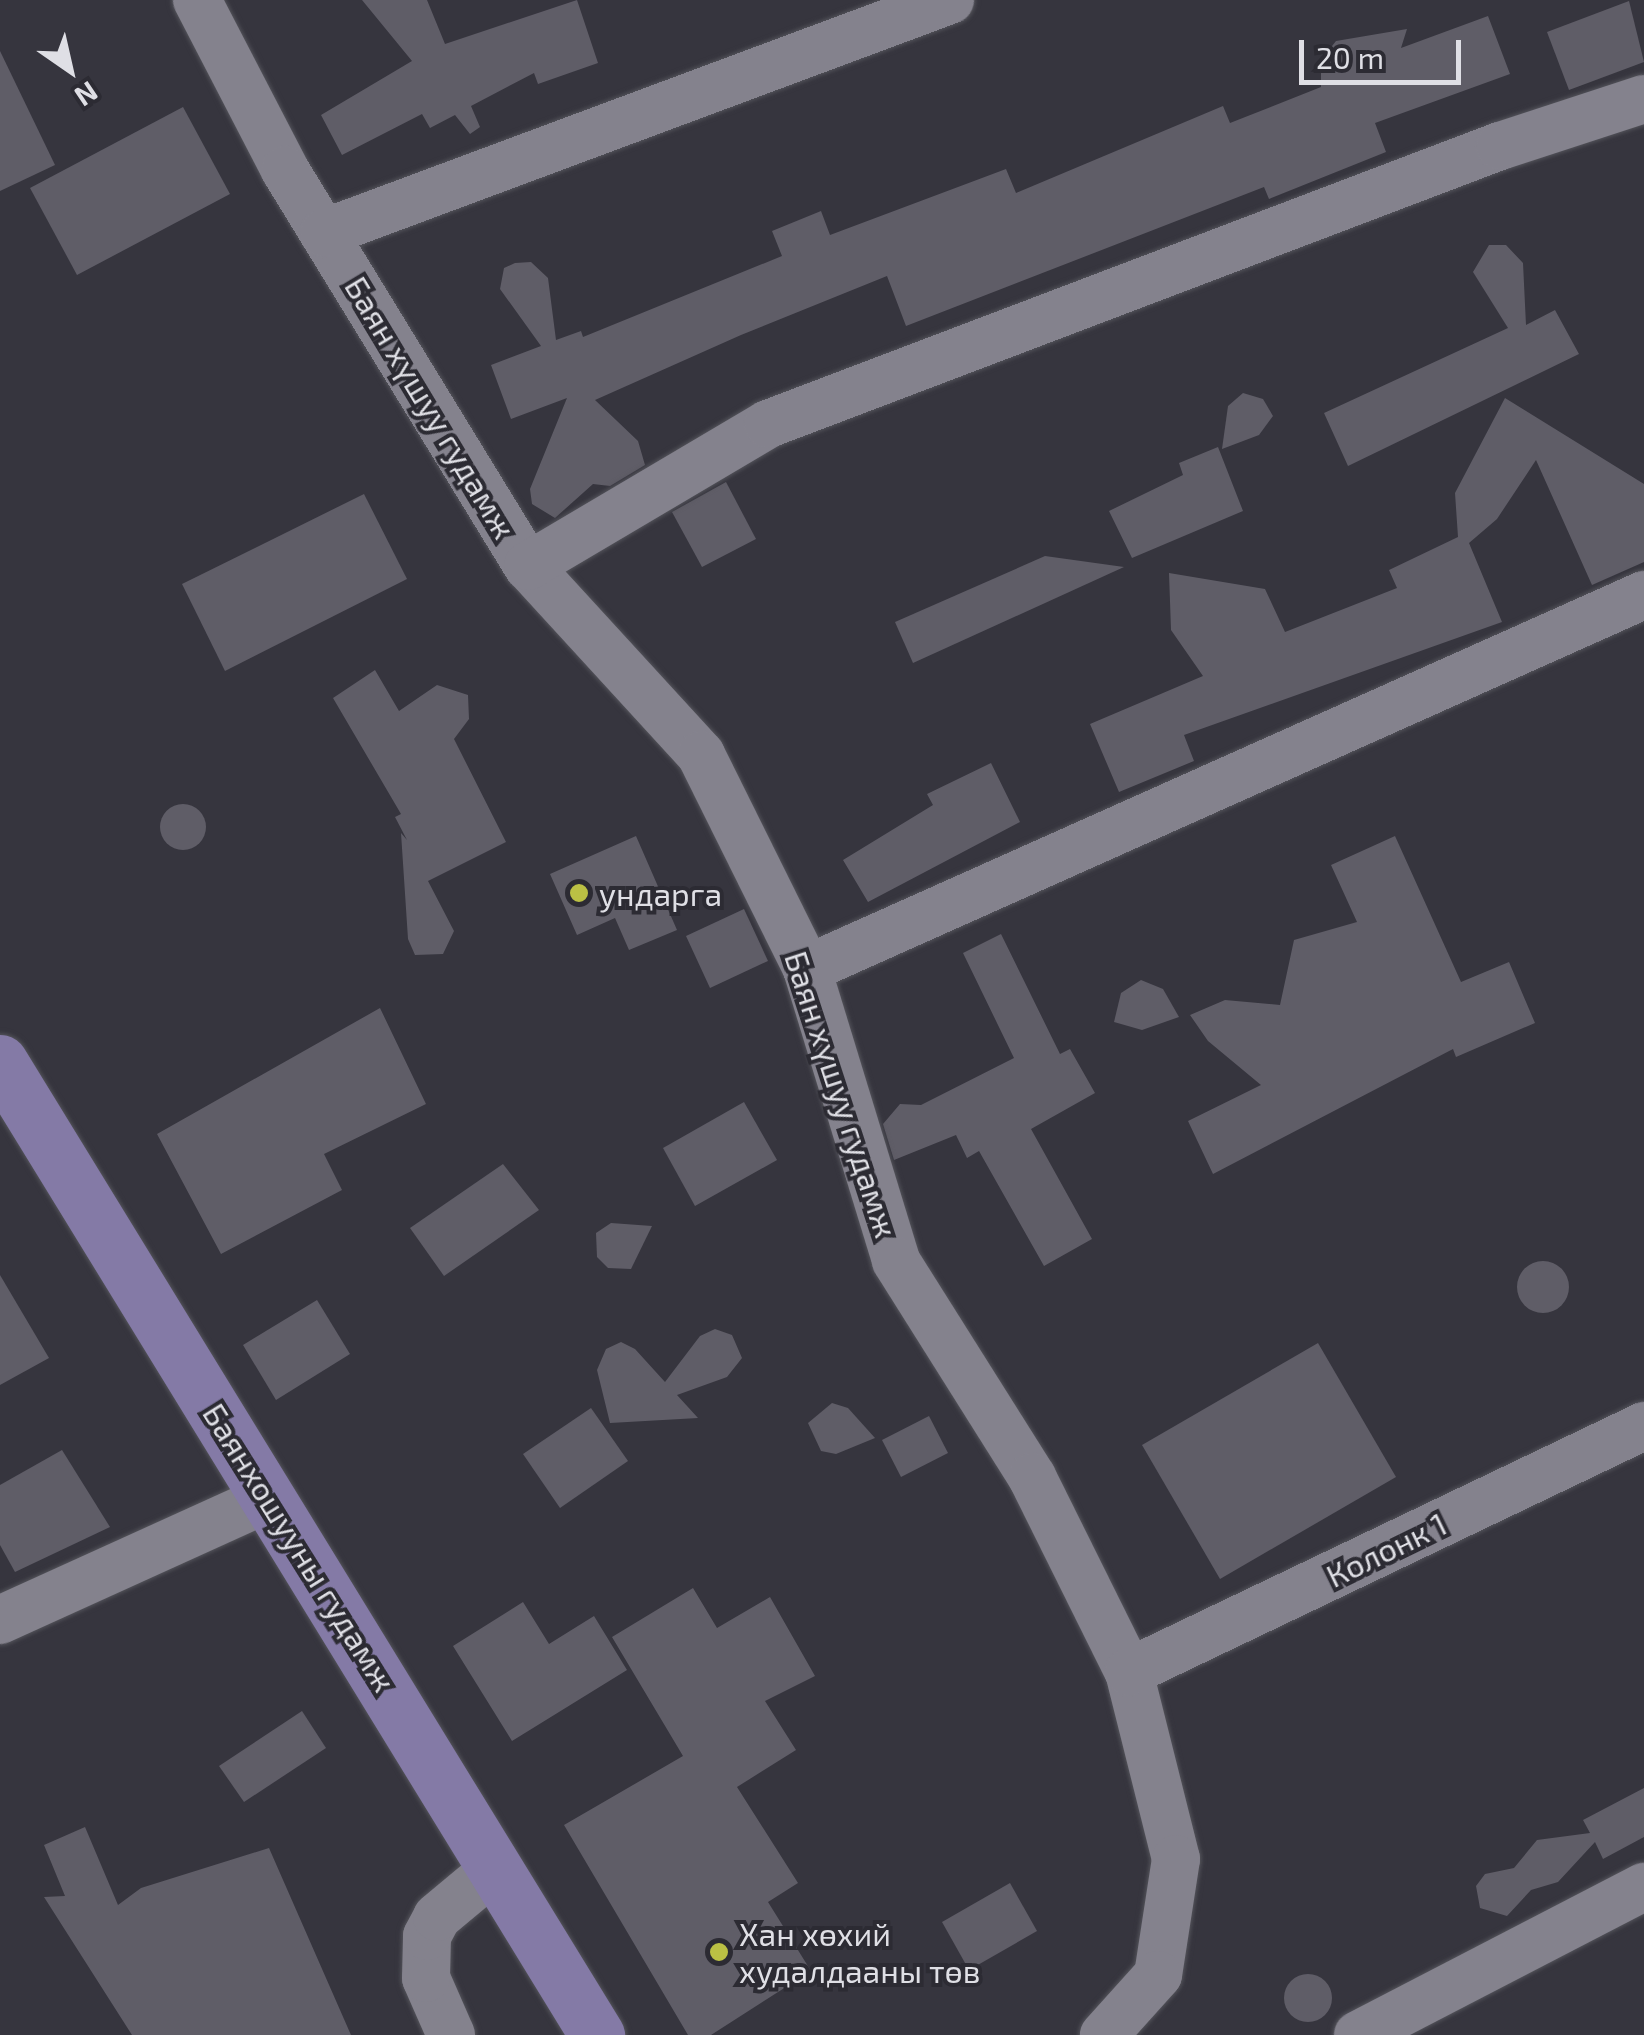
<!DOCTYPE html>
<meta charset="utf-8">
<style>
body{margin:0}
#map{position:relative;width:1644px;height:2035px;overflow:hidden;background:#36353e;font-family:"Exo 2",sans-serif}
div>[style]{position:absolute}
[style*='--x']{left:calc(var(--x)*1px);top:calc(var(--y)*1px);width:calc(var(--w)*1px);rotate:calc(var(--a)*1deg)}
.building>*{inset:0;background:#5f5d67}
.round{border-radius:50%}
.roads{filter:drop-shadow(0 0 2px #53535a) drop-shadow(0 0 2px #53535a)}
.street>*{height:48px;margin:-24px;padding:0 24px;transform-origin:24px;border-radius:24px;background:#84828d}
.secondary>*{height:55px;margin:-27.5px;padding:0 27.5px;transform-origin:27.5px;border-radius:27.5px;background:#847aa6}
.dots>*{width:28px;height:28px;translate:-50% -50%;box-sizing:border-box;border:5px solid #2c2b33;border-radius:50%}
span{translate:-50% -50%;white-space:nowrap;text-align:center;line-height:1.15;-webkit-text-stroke:8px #2c2b33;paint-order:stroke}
.street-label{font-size:32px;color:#dfdfe5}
.poi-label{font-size:32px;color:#dfdfe5}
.left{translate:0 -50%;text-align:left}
.north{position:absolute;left:20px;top:20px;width:100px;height:100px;-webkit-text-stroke:8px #2c2b33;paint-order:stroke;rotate:146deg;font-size:28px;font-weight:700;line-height:40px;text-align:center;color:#dfdfe5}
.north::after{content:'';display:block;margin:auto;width:35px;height:45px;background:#dfdfe5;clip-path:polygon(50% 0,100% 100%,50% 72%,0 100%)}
.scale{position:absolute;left:1299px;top:40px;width:162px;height:45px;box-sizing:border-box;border:5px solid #dfdfe5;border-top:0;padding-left:12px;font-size:30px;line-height:35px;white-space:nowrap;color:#dfdfe5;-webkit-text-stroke:8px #2c2b33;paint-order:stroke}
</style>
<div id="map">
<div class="building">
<div style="clip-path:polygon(362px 0,427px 0,445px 44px,577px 0,598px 63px,538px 84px,534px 73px,471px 106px,480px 127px,470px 134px,455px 115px,430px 128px,422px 114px,342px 155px,321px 115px,412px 61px)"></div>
<div style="clip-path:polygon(1629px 1px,1644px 62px,1569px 90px,1547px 32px)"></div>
<div style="clip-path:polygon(1488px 16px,1510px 74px,1375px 123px,1386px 152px,1269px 199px,1264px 187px,906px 326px,887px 276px,741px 335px,595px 400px,638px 441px,645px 465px,610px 486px,593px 484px,555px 518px,532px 504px,530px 489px,567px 398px,511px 419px,491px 365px,541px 346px,500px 289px,504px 268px,515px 263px,531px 262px,548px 278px,556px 340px,581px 331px,583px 337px,782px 256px,772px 231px,821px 211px,830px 235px,1006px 169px,1016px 193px,1223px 106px,1230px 123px,1321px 87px,1321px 60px,1336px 41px,1407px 29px,1401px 48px)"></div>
<div style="clip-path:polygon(0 51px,55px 165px,0 191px)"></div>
<div style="clip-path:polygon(183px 107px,230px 194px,77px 275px,30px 188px)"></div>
<div style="clip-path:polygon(1489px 245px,1506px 245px,1523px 263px,1526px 325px,1555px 310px,1579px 354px,1348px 466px,1324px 413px,1508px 328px,1473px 272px)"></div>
<div style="clip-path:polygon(1243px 393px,1263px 399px,1273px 416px,1259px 435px,1222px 449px,1228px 406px)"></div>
<div style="clip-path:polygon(1505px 398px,1644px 484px,1644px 562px,1592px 585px,1536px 460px,1497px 519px,1469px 543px,1502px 622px,1184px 735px,1194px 761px,1119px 792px,1090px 724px,1203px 676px,1171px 630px,1169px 573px,1265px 589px,1285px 632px,1397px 588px,1389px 570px,1458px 537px,1455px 493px)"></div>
<div style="clip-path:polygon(1218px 447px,1243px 511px,1132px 558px,1109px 511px,1183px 475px,1179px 463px)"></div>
<div style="clip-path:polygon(726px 482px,756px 539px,702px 567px,672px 512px)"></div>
<div style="clip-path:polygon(364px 494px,407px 579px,225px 671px,182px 584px)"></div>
<div style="clip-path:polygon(1045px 556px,1124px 567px,913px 663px,895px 622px)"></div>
<div style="clip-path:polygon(375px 670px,399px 711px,437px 685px,468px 695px,469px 719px,454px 739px,506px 842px,428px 881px,454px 931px,443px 954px,415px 955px,408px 939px,401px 833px,407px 840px,395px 817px,401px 814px,333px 698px)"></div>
<div style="clip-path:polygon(991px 763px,1020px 822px,868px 902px,843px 860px,933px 805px,927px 794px)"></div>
<div class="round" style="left:160px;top:804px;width:46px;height:46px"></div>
<div style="clip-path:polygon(636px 836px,677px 930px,629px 950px,615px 918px,577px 935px,550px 874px)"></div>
<div style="clip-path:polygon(1395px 836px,1461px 982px,1509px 962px,1535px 1023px,1456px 1057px,1453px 1049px,1213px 1174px,1188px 1121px,1261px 1085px,1208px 1041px,1190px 1015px,1225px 1000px,1280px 1005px,1294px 940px,1357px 922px,1331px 865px)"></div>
<div style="clip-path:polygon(744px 909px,768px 961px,710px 988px,686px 936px)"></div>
<div style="clip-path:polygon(1001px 934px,1060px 1054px,1070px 1049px,1095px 1093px,1031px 1129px,1092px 1239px,1044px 1266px,979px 1151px,967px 1158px,956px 1135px,894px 1160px,883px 1124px,900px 1104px,921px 1105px,1014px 1058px,963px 953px)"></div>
<div style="clip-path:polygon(1141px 980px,1163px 989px,1179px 1017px,1142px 1030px,1114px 1022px,1121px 993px)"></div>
<div style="clip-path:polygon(380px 1008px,426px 1104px,324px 1154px,342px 1190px,221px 1254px,157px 1134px)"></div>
<div style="clip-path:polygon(744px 1102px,777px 1160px,695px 1206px,663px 1148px)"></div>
<div style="clip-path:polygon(503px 1164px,539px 1210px,444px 1276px,410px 1228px)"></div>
<div style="clip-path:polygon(611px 1223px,652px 1226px,631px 1269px,608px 1268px,597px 1257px,596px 1233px)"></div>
<div class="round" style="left:1517px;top:1261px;width:52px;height:52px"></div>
<div style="clip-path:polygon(0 1275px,49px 1358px,0 1385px)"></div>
<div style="clip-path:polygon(317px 1300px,350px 1354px,276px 1400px,243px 1345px)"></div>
<div style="clip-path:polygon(715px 1329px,732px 1335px,742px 1358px,727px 1377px,677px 1395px,698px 1418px,610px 1423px,597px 1370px,606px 1349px,621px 1342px,635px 1349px,665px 1382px,700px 1336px)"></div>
<div style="clip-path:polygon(1318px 1343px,1396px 1477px,1220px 1579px,1142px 1445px)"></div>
<div style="clip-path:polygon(832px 1403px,848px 1408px,875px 1438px,836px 1454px,821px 1451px,808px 1423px)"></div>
<div style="clip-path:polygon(591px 1408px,628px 1461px,560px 1508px,523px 1454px)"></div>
<div style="clip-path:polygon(929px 1416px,948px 1453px,901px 1477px,882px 1440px)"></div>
<div style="clip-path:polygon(62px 1450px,110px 1527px,15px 1572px,0 1545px,0 1485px)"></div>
<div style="clip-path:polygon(693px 1588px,717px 1628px,770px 1597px,815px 1676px,765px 1701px,796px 1750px,737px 1787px,798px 1883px,768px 1902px,811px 1971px,711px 2035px,688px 2035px,564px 1825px,683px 1756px,612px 1637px)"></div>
<div style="clip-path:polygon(523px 1602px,549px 1644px,594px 1616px,627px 1670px,512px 1741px,453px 1646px)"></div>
<div style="clip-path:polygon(302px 1711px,326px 1748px,244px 1802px,219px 1766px)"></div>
<div style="clip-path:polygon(1644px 1788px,1644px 1837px,1603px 1859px,1595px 1842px,1558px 1882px,1531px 1890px,1507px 1916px,1480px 1908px,1476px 1886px,1485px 1874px,1514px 1868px,1537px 1840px,1590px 1833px,1583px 1820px)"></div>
<div style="clip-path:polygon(85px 1827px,118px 1905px,141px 1888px,269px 1848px,351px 2035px,132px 2035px,44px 1897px,65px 1896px,44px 1845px)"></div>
<div style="clip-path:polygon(1010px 1883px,1037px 1931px,969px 1970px,942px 1922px)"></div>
<div class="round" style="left:1284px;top:1974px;width:48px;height:48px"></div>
</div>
<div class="roads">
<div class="street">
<div style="--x:197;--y:0;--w:191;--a:62.6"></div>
<div style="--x:285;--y:170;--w:465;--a:58.5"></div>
<div style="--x:528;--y:566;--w:256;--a:47.5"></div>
<div style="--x:701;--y:755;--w:239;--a:63.6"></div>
<div style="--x:807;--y:969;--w:305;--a:73"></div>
<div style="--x:896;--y:1261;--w:255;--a:57.8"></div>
<div style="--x:1032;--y:1477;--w:218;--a:63.6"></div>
<div style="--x:1129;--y:1672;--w:193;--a:75.9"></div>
<div style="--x:1176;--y:1859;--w:117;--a:98.8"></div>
<div style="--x:1158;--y:1975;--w:81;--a:132"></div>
<div style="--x:324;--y:233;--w:668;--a:-20.42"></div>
<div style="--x:528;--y:566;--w:279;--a:-30.6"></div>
<div style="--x:768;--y:424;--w:783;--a:-20.8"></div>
<div style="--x:1500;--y:146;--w:151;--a:-18.1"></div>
<div style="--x:807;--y:969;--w:917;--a:-24.08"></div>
<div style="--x:0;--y:1620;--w:295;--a:-24.4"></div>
<div style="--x:1129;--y:1672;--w:571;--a:-25.53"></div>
<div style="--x:451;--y:2035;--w:62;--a:-113.7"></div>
<div style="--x:426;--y:1978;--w:42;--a:-88.6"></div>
<div style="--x:427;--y:1936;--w:21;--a:-62"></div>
<div style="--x:437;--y:1917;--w:78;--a:-39.8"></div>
<div style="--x:1358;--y:2035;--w:322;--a:-27.4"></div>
</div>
<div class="secondary">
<div style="--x:0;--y:1062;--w:1142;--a:58.47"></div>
</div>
</div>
<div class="dots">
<div style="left:579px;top:893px;background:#bbc044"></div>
<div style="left:719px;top:1952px;background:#bbc044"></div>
</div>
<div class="street-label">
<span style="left:431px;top:407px;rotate:59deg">Баян хүшуу гудамж</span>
<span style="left:842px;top:1094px;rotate:72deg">Баян хүшуу гудамж</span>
<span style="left:300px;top:1547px;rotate:58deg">Баянхошууны гудамж</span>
<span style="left:1386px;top:1549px;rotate:-26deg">Колонк 1</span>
</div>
<div class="poi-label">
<span class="left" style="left:599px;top:893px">ундарга</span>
<span class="left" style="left:739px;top:1952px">Хан хөхий<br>худалдааны төв</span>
</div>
<div class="north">N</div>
<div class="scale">20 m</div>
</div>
